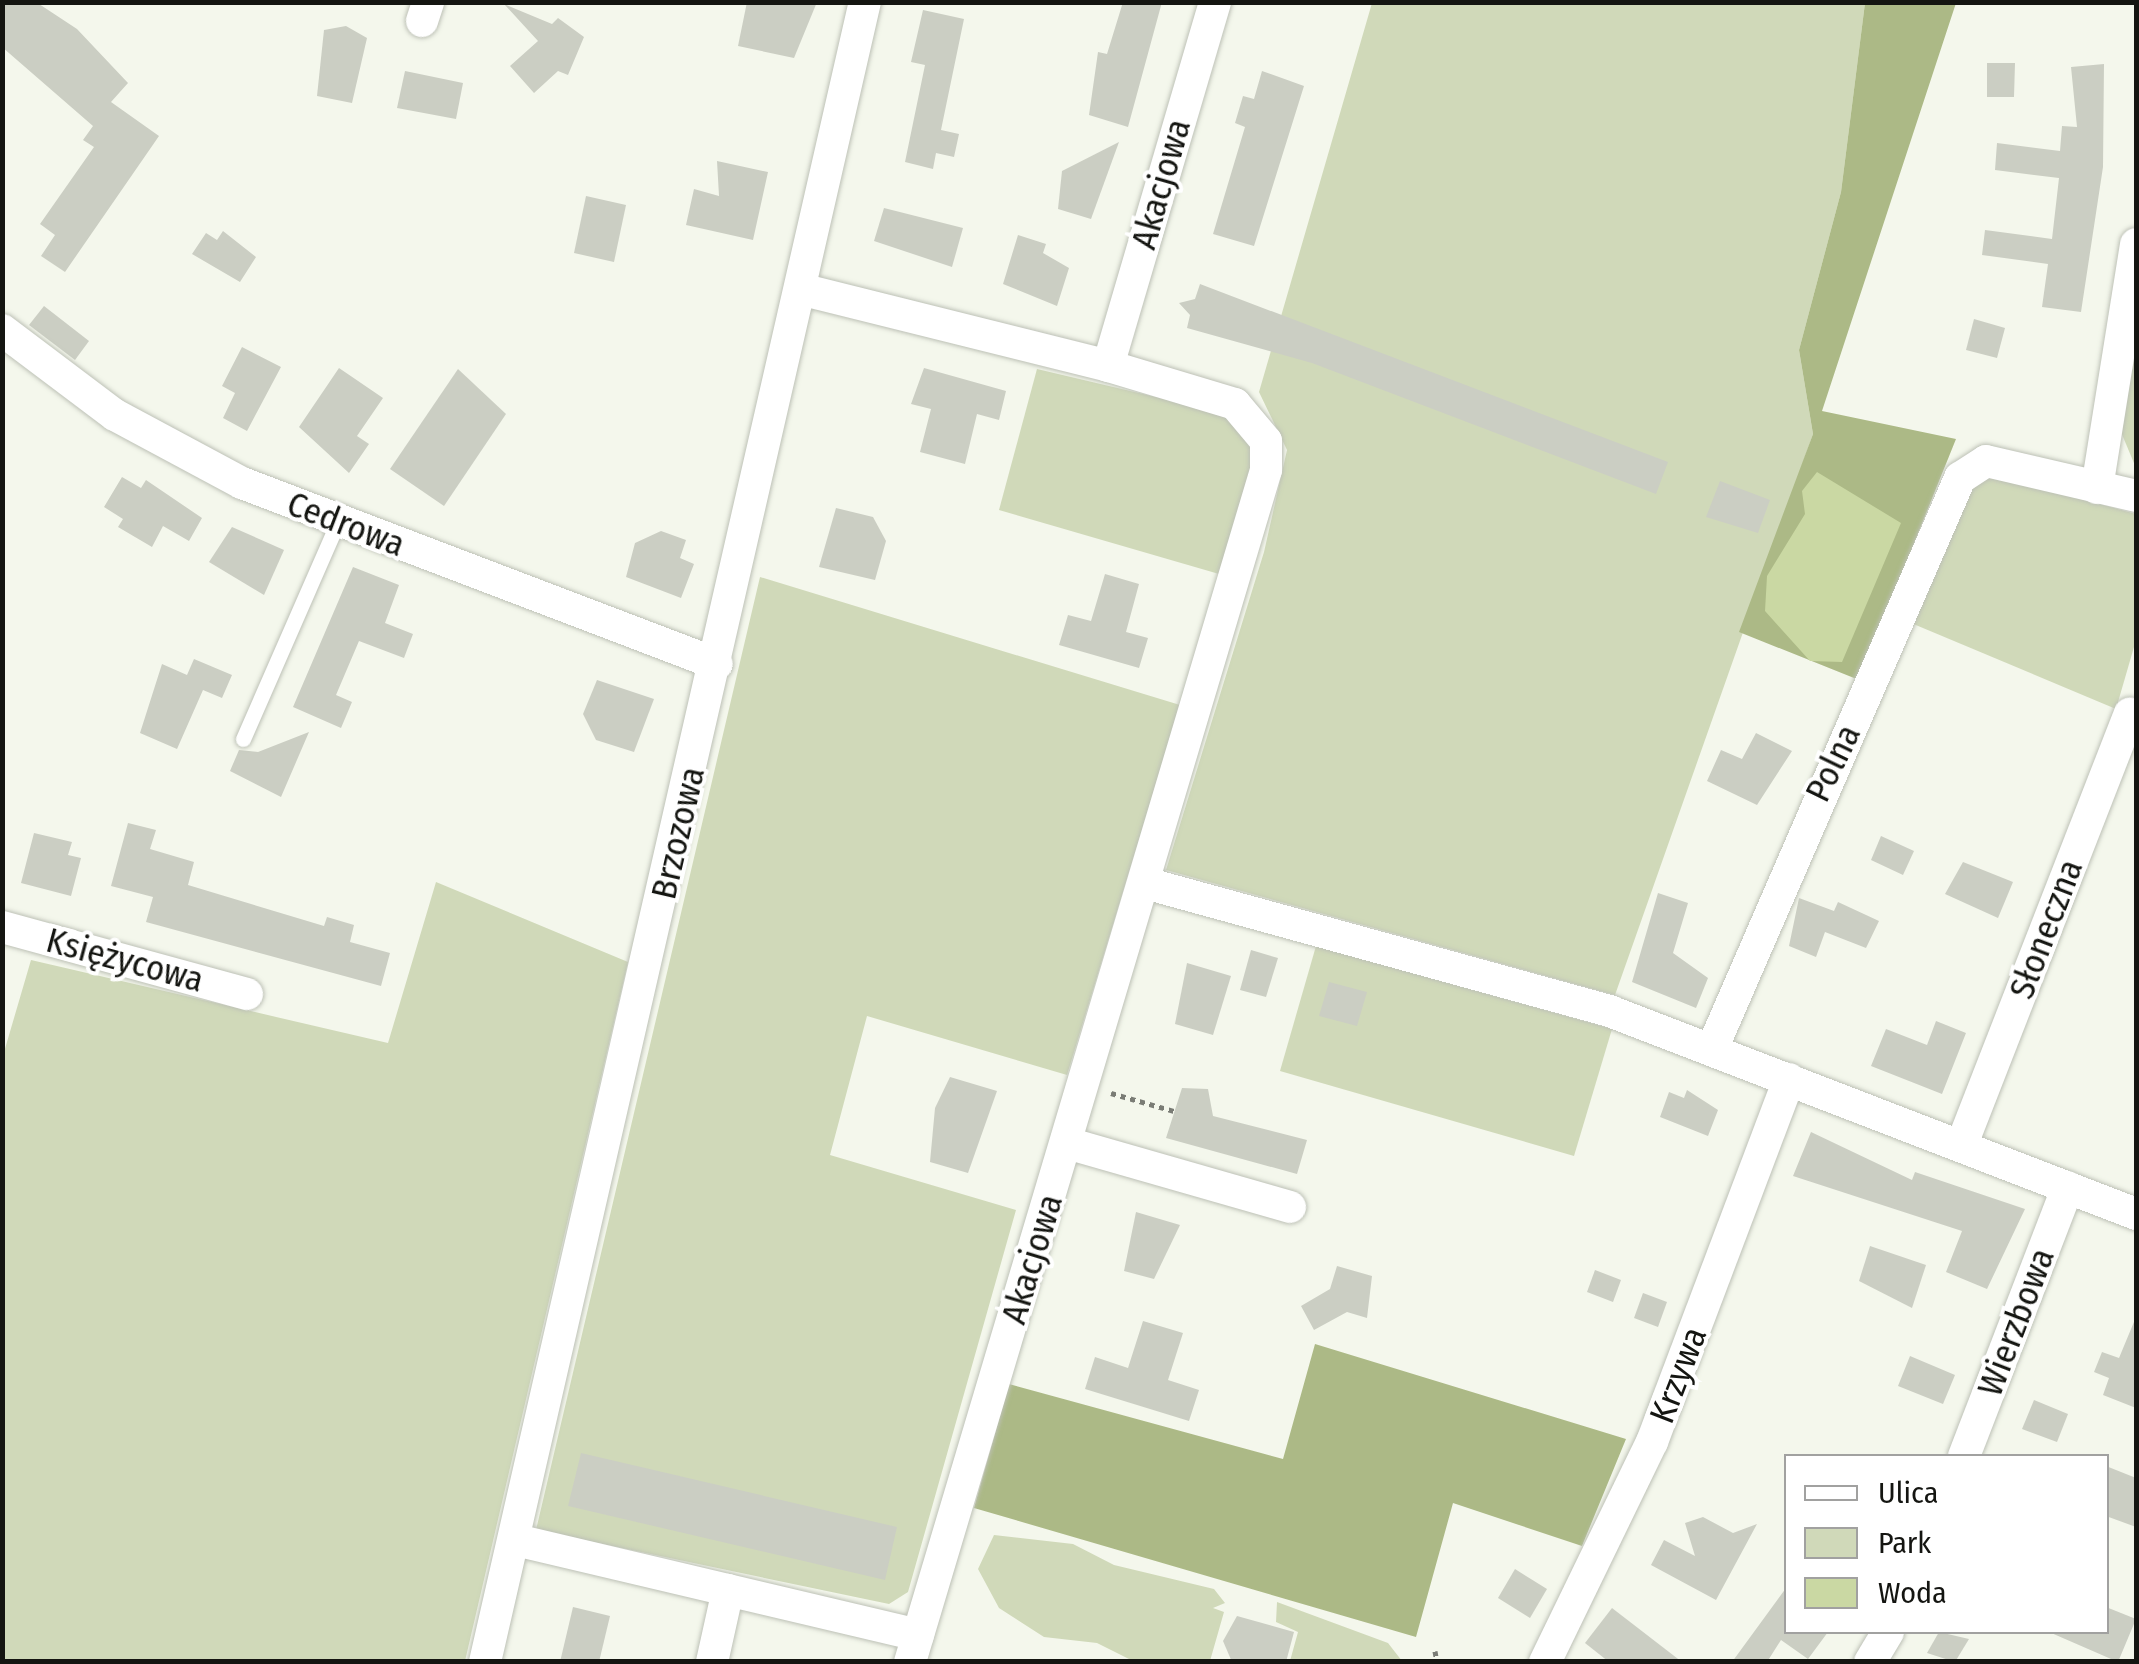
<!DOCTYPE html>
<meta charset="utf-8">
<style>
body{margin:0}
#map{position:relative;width:2139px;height:1664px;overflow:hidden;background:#f4f7ec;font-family:"Fira Sans Condensed",sans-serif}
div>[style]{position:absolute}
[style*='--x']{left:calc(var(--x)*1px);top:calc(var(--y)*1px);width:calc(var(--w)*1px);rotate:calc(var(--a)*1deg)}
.green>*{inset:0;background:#d0d9b9}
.forest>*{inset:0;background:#acb986}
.water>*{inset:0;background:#cad8a3}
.building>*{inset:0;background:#cbcec3}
.path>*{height:5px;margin-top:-2.5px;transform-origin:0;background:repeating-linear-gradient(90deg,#7a7c75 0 5px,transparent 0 10px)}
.roads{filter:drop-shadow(0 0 2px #bdc1b6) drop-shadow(0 0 2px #bdc1b6)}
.service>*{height:15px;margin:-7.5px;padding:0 7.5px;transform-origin:7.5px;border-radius:7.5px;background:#fff}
.minor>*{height:32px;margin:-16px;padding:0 16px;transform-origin:16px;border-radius:16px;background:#fff}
span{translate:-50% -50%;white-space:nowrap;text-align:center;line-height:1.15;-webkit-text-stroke:8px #fff;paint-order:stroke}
.street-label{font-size:35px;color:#141511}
.frame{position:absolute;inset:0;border:5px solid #141511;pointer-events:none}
.legend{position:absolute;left:1784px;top:1454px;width:325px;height:180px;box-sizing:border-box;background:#fff;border:2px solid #a1a1a0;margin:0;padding:12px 18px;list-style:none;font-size:30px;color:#141511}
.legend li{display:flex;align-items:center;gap:20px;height:50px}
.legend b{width:50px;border:2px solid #a1a1a0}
</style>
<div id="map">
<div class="green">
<div style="clip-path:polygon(1372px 3px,1865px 3px,1841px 192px,1799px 350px,1813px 434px,1615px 995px,1166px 870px,1264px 552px,1287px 450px,1259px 392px)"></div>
<div style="clip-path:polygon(2136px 348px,2136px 468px,2121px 432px)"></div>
<div style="clip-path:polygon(1037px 369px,1232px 415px,1252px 447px,1252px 471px,1219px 574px,999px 510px)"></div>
<div style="clip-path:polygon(1997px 476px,2136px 514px,2136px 640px,2116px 709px,1911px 623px,1972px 481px)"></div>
<div style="clip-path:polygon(760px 577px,1180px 705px,1067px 1075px,867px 1016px,830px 1155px,1016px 1210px,908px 1592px,889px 1604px,536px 1530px)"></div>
<div style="clip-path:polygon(436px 882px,628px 962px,465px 1661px,3px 1662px,2px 1059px,31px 960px,388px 1043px)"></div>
<div style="clip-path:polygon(1316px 946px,1612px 1029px,1574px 1156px,1280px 1071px)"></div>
<div style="clip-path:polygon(994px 1535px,1073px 1544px,1114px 1565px,1214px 1589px,1225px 1603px,1213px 1608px,1224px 1612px,1210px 1661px,1133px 1661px,1097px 1643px,1044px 1637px,999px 1608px,978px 1569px)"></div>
<div style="clip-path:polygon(1277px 1602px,1388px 1643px,1402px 1661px,1290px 1661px,1298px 1632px,1276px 1622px)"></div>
</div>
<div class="forest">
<div style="clip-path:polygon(1865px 3px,1956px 3px,1822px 411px,1956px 439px,1859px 680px,1739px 632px,1813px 434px,1799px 350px,1841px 192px)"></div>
<div style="clip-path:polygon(1315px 1344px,1626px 1439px,1582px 1546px,1453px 1503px,1416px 1637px,974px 1508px,1009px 1384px,1283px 1459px)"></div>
</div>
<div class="water">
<div style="clip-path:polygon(1817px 472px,1901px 523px,1842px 662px,1810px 661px,1765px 611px,1767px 576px,1805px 514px,1802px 491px)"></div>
</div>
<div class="building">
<div style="clip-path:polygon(2px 2px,36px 2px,77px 29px,128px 83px,111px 102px,159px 136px,65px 272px,41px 256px,55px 235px,40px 224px,94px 147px,83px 140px,93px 126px,2px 47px)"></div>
<div style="clip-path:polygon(747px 2px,817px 2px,794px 58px,738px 46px)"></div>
<div style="clip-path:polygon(1123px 2px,1162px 2px,1128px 127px,1089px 115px,1098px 52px,1107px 54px)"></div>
<div style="clip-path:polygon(504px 4px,552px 24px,558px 18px,584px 37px,568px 75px,558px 71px,534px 93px,510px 66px,538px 41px)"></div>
<div style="clip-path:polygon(923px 10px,964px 19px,941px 130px,959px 134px,954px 157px,936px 153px,933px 169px,905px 162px,925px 65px,911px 62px)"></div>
<div style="clip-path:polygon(346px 26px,367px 38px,352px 103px,317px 96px,324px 30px)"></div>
<div style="clip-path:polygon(1987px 63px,2015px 63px,2014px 97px,1987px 97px)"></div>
<div style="clip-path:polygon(2104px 64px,2103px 167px,2081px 312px,2042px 307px,2048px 264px,1982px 255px,1985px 230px,2052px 239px,2059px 178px,1995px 170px,1997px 143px,2060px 151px,2062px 126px,2077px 127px,2071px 67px)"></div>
<div style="clip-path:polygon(405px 71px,463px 83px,456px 119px,397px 108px)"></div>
<div style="clip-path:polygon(1262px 71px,1304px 86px,1254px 246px,1213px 234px,1245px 127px,1235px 123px,1243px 96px,1254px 99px)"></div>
<div style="clip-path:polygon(1119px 142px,1091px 219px,1058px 209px,1062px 171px)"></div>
<div style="clip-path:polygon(717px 161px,768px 172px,753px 240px,686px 225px,694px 189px,719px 196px)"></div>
<div style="clip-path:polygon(586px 196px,626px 205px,614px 262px,574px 253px)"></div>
<div style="clip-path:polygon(884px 208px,963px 228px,952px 267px,874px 241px)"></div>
<div style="clip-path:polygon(223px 231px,256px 257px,240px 282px,192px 254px,206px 233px,217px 240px)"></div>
<div style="clip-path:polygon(1018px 235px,1046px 244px,1043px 253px,1069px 268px,1057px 306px,1003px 284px)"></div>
<div style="clip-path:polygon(1200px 284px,1668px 462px,1656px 494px,1312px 363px,1187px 328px,1190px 315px,1179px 303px,1195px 299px)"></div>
<div style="clip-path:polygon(44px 306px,89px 341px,75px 360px,29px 325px)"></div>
<div style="clip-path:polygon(1974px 319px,2005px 328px,1997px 358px,1966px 350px)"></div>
<div style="clip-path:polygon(242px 347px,281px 367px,247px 431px,223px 418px,235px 393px,222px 386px)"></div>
<div style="clip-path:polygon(339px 368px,383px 398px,357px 436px,369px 444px,349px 473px,299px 427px)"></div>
<div style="clip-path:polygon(924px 368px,1006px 391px,999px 420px,977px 414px,965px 464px,920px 452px,931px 409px,911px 404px)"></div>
<div style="clip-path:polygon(458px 369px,506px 414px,444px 506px,390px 469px)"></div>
<div style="clip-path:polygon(122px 477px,141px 488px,146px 480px,202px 518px,189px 541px,163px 526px,152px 547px,118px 527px,123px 519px,104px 507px)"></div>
<div style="clip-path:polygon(1720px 481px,1770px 500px,1758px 533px,1706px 517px)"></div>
<div style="clip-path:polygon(836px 508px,873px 517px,886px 541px,875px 580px,819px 567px)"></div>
<div style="clip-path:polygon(232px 527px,284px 550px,264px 595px,209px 562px)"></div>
<div style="clip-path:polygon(661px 531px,686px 540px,680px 558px,694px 564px,681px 598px,626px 577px,635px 543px)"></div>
<div style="clip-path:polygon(353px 567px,399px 585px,385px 623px,413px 634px,404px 658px,359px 641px,336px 695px,352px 702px,341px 728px,293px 707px)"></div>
<div style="clip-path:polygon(1105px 574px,1139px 584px,1126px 632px,1148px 638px,1139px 668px,1059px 645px,1068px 615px,1091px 621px)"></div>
<div style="clip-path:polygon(194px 659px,232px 675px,222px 698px,203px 690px,177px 749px,140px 733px,162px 664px,187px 675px)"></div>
<div style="clip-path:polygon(597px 680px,654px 699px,634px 752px,596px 740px,583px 714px)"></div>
<div style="clip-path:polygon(309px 732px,281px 797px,230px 771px,239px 750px,258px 752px)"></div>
<div style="clip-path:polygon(1756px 733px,1792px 751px,1757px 805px,1707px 781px,1721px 750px,1742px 759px)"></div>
<div style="clip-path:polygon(128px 823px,156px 830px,150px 849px,194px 862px,188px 885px,324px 926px,327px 917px,354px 925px,350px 942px,390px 953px,381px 986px,146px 922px,153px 897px,111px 886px)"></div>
<div style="clip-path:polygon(34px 833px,72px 842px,68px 855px,81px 858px,71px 896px,21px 883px)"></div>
<div style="clip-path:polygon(1881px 836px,1914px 851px,1903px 875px,1871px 860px)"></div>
<div style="clip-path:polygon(1963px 862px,2013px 882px,1998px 918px,1945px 894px)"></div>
<div style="clip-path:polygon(1658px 893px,1688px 903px,1673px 953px,1708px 978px,1696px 1008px,1632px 982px)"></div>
<div style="clip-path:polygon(1799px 898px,1834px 911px,1838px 902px,1879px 921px,1866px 948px,1825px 932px,1816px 957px,1789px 946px)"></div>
<div style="clip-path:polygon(1251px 950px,1278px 958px,1266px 997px,1240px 990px)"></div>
<div style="clip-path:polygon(1187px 963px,1231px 976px,1213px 1035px,1175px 1024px)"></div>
<div style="clip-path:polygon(1329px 982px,1367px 992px,1357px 1026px,1319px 1016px)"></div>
<div style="clip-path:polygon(1936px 1021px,1966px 1033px,1942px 1094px,1871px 1066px,1886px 1029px,1927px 1045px)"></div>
<div style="clip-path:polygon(950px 1077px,997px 1091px,968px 1173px,930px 1162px,935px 1108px)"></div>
<div style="clip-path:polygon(1182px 1088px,1208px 1089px,1213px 1116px,1307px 1140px,1297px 1174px,1166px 1138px)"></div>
<div style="clip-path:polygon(1687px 1090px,1718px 1110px,1708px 1136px,1660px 1117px,1669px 1092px,1684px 1098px)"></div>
<div style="clip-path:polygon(1811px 1132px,1912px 1180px,1915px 1172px,2025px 1209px,1987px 1289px,1946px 1272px,1962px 1231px,1793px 1176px)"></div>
<div style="clip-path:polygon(1136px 1212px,1180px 1225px,1154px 1279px,1124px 1271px)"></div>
<div style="clip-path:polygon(1870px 1246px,1926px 1265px,1912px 1308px,1859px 1281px)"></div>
<div style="clip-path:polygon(1337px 1266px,1372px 1276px,1367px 1318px,1347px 1312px,1314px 1330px,1301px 1306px,1330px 1289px)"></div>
<div style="clip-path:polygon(1595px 1270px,1621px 1280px,1613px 1302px,1587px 1292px)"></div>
<div style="clip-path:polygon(1643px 1293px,1667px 1302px,1658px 1327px,1634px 1318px)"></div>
<div style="clip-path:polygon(2136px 1317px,2136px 1408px,2103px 1395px,2109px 1378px,2094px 1372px,2102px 1352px,2119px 1358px)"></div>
<div style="clip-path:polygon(1143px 1321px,1183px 1333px,1168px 1380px,1199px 1390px,1189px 1421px,1085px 1389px,1095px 1357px,1128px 1368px)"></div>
<div style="clip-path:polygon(1910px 1356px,1955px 1375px,1943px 1404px,1898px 1386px)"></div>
<div style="clip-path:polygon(2034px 1400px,2068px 1414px,2057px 1442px,2022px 1429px)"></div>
<div style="clip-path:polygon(581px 1453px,897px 1527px,885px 1580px,568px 1506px)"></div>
<div style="clip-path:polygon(2106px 1466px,2136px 1478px,2136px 1527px,2106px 1516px)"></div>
<div style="clip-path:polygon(1703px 1517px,1733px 1533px,1757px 1524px,1716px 1600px,1651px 1565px,1664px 1540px,1695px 1556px,1685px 1523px)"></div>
<div style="clip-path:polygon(1515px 1569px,1547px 1589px,1530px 1618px,1498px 1598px)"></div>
<div style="clip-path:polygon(1786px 1588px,1786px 1632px,1828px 1632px,1808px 1659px,1781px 1640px,1767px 1662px,1732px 1662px)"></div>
<div style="clip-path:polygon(573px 1607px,610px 1616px,599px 1662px,560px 1662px)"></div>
<div style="clip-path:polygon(2106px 1607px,2136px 1619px,2118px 1662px,2049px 1632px,2106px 1632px)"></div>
<div style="clip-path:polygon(1612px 1608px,1682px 1662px,1609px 1662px,1585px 1643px)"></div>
<div style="clip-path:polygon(1237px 1616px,1294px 1632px,1286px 1662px,1232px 1662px,1223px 1641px)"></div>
<div style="clip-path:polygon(1939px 1632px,1969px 1639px,1955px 1662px,1927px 1653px)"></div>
</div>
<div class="path">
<div style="--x:1111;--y:1093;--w:66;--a:15.9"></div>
<div style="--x:1435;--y:1651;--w:11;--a:80"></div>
</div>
<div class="roads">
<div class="service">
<div style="--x:243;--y:739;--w:237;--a:-66.4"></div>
</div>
<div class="minor">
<div style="--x:422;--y:21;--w:20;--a:-72"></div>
<div style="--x:800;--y:289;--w:317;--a:14"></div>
<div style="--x:1108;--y:366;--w:379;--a:-73.6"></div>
<div style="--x:2;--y:330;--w:141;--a:37"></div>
<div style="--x:115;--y:415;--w:144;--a:28.2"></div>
<div style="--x:242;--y:483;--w:508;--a:20.86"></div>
<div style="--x:2097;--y:488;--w:247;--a:-80.9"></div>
<div style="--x:1145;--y:883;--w:484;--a:15.4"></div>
<div style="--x:1612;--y:1012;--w:562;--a:21.08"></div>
<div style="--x:2;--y:927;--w:254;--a:15.3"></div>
<div style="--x:1712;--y:1049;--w:623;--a:-66.52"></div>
<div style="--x:1960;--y:478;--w:31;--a:-33"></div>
<div style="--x:1986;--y:461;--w:154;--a:13.1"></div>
<div style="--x:1067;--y:1143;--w:232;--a:16"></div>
<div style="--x:1962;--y:1144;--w:462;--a:-68.7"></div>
<div style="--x:1964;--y:1456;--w:288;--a:-68.9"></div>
<div style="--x:516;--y:1540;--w:413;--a:13.3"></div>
<div style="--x:485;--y:1662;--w:1703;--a:-77.11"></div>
<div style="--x:712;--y:1662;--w:74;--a:-77.5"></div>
<div style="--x:910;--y:1662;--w:1244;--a:-73.37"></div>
<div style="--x:1266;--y:470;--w:29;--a:-90"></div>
<div style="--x:1266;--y:441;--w:48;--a:-130"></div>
<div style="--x:1235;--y:404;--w:133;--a:-163.3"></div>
<div style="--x:1545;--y:1662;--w:245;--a:-64.1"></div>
<div style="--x:1652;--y:1442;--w:388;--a:-69.3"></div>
<div style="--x:1870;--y:1662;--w:35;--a:-59"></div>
</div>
</div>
<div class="street-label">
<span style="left:1161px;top:184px;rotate:-74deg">Akacjowa</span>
<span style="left:346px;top:524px;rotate:21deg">Cedrowa</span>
<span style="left:1833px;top:763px;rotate:-64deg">Polna</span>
<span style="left:678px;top:833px;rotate:-77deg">Brzozowa</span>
<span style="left:2046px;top:929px;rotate:-69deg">Słoneczna</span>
<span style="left:125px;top:960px;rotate:15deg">Księżycowa</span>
<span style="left:1032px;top:1259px;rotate:-73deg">Akacjowa</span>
<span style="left:2016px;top:1322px;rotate:-69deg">Wierzbowa</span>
<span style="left:1678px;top:1375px;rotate:-69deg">Krzywa</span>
</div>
<div class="frame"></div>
<ul class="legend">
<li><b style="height:12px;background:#fff"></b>Ulica</li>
<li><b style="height:28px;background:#d0d9b9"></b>Park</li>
<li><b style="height:28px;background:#cad8a3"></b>Woda</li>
</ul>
</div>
